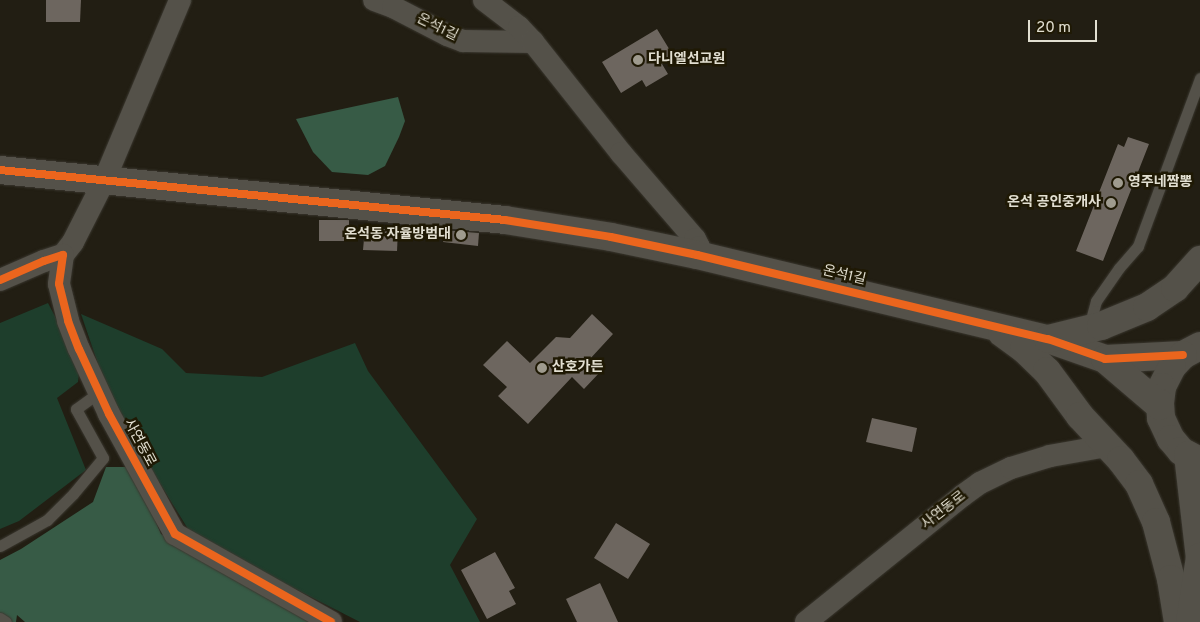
<!DOCTYPE html>
<meta charset="utf-8">
<style>
body{margin:0}
#map{position:relative;width:1200px;height:622px;overflow:hidden;background:#221e13;font-family:Overpass,"Noto Sans KR",sans-serif}
div>[style]{position:absolute}
[style*='--x']{left:calc(var(--x)*1px);top:calc(var(--y)*1px);width:calc(var(--w)*1px);rotate:calc(var(--a)*1deg)}
.green>*{inset:0;background:#1e3e2c}
.forest>*{inset:0;background:#375b46}
.building>*{inset:0;background:#6d665f}
.roads{filter:drop-shadow(0 0 1px #3a372f) drop-shadow(0 0 1px #3a372f)}
.service>*{height:11px;margin:-5.5px;padding:0 5.5px;transform-origin:5.5px;border-radius:5.5px;background:#545149}
.minor>*{height:22px;margin:-11px;padding:0 11px;transform-origin:11px;border-radius:11px;background:#545149}
.tertiary>*{height:28px;margin:-14px;padding:0 14px;transform-origin:14px;border-radius:14px;background:#545149}
.cycleway>*{height:8px;margin:-4px;padding:0 4px;transform-origin:4px;border-radius:4px;background:#eb651d}
.dots>*{width:14px;height:14px;translate:-50% -50%;box-sizing:border-box;border:2px solid #1f1904;border-radius:50%}
span{translate:-50% -50%;white-space:nowrap;text-align:center;line-height:1.15;-webkit-text-stroke:5px #1f1904;paint-order:stroke}
.street-label{font-size:14px;color:#e2dfd1}
.poi-label{font-size:14px;color:#e2dfd1;font-weight:700}
.left{translate:0 -50%;text-align:left}
.right{translate:-100% -50%;text-align:right}
.scale{position:absolute;left:1028px;top:20px;width:69px;height:22px;box-sizing:border-box;border:2px solid #e2dfd1;border-top:0;padding-left:6px;font-size:15px;line-height:18px;white-space:nowrap;color:#e2dfd1;-webkit-text-stroke:4px #1f1904;paint-order:stroke}
</style>
<div id="map">
<div class="green">
<div style="clip-path:polygon(48px 303px,80px 364px,78px 382px,57px 398px,86px 470px,19px 521px,0 529px,0 323px)"></div>
<div style="clip-path:polygon(81px 314px,162px 349px,186px 373px,262px 377px,355px 343px,368px 371px,477px 519px,450px 565px,480px 622px,360px 622px,193px 537px,113px 408px)"></div>
</div>
<div class="forest">
<div style="clip-path:polygon(398px 97px,405px 121px,399px 137px,385px 166px,368px 175px,332px 172px,313px 152px,296px 119px)"></div>
<div style="clip-path:polygon(106px 467px,132px 467px,161px 534px,314px 622px,25px 622px,17px 615px,16px 622px,0 622px,0 560px,21px 549px,93px 502px)"></div>
</div>
<div class="building">
<div style="clip-path:polygon(46px 0,81px 0,80px 22px,46px 22px)"></div>
<div style="clip-path:polygon(657px 29px,674px 57px,662px 64px,668px 74px,646px 87px,642px 80px,621px 93px,602px 62px)"></div>
<div style="clip-path:polygon(1128px 137px,1149px 144px,1103px 261px,1076px 251px,1118px 144px,1124px 147px)"></div>
<div style="clip-path:polygon(319px 220px,349px 220px,349px 241px,319px 241px)"></div>
<div style="clip-path:polygon(365px 228px,398px 230px,397px 251px,363px 250px)"></div>
<div style="clip-path:polygon(444px 230px,479px 233px,478px 246px,443px 242px)"></div>
<div style="clip-path:polygon(592px 314px,613px 334px,589px 360px,601px 371px,584px 389px,572px 377px,528px 424px,498px 396px,507px 387px,483px 365px,507px 341px,530px 363px,556px 337px,570px 338px)"></div>
<div style="clip-path:polygon(872px 418px,917px 428px,912px 452px,866px 442px)"></div>
<div style="clip-path:polygon(616px 523px,650px 544px,628px 579px,594px 558px)"></div>
<div style="clip-path:polygon(495px 552px,515px 588px,509px 591px,516px 604px,487px 619px,461px 570px)"></div>
<div style="clip-path:polygon(600px 583px,618px 622px,577px 622px,566px 599px)"></div>
</div>
<div class="roads">
<div class="service">
<div style="--x:1089;--y:327;--w:27;--a:-75"></div>
<div style="--x:1096;--y:301;--w:40;--a:-55.1"></div>
<div style="--x:1119;--y:268;--w:29;--a:-49"></div>
<div style="--x:1138;--y:246;--w:179;--a:-69.7"></div>
<div style="--x:0;--y:546;--w:54;--a:-29"></div>
<div style="--x:47;--y:520;--w:37;--a:-45"></div>
<div style="--x:73;--y:494;--w:47;--a:-50.2"></div>
<div style="--x:103;--y:458;--w:56;--a:-118.9"></div>
<div style="--x:76;--y:409;--w:29;--a:-36"></div>
<div style="--x:0;--y:618;--w:7;--a:34"></div>
</div>
<div class="minor">
<div style="--x:374;--y:0;--w:20;--a:20"></div>
<div style="--x:393;--y:7;--w:61;--a:27.4"></div>
<div style="--x:447;--y:35;--w:17;--a:21"></div>
<div style="--x:463;--y:41;--w:70;--a:0.8"></div>
<div style="--x:484;--y:0;--w:44;--a:37.6"></div>
<div style="--x:519;--y:27;--w:21;--a:47"></div>
<div style="--x:533;--y:42;--w:142;--a:51.6"></div>
<div style="--x:621;--y:153;--w:113;--a:49.3"></div>
<div style="--x:695;--y:239;--w:9;--a:63"></div>
<div style="--x:699;--y:247;--w:8;--a:104"></div>
<div style="--x:63;--y:255;--w:16;--a:-52"></div>
<div style="--x:73;--y:242;--w:68;--a:-63.1"></div>
<div style="--x:104;--y:181;--w:196;--a:-67.2"></div>
<div style="--x:0;--y:280;--w:48;--a:-23.4"></div>
<div style="--x:44;--y:261;--w:20;--a:-18"></div>
<div style="--x:63;--y:255;--w:29;--a:98"></div>
<div style="--x:59;--y:284;--w:38;--a:76"></div>
<div style="--x:68;--y:321;--w:30;--a:69"></div>
<div style="--x:79;--y:349;--w:72;--a:65.2"></div>
<div style="--x:109;--y:414;--w:137;--a:61.2"></div>
<div style="--x:175;--y:534;--w:179;--a:29.4"></div>
<div style="--x:806;--y:622;--w:201;--a:-38.9"></div>
<div style="--x:962;--y:496;--w:22;--a:-36"></div>
<div style="--x:980;--y:483;--w:34;--a:-26"></div>
<div style="--x:1011;--y:468;--w:41;--a:-17.1"></div>
<div style="--x:1050;--y:456;--w:57;--a:-10.1"></div>
</div>
<div class="tertiary">
<div style="--x:0;--y:170;--w:507;--a:5.65"></div>
<div style="--x:505;--y:220;--w:107;--a:9.1"></div>
<div style="--x:611;--y:237;--w:88;--a:11.8"></div>
<div style="--x:697;--y:255;--w:361;--a:13.5"></div>
<div style="--x:1048;--y:339;--w:60;--a:19.3"></div>
<div style="--x:1105;--y:359;--w:78;--a:-2.9"></div>
<div style="--x:1002;--y:333;--w:27;--a:36"></div>
<div style="--x:1024;--y:349;--w:32;--a:44"></div>
<div style="--x:1047;--y:371;--w:56;--a:53.7"></div>
<div style="--x:1080;--y:416;--w:60;--a:47"></div>
<div style="--x:1121;--y:460;--w:30;--a:53"></div>
<div style="--x:1139;--y:484;--w:42;--a:65.9"></div>
<div style="--x:1156;--y:522;--w:59;--a:75.3"></div>
<div style="--x:1171;--y:579;--w:44;--a:80.8"></div>
<div style="--x:1048;--y:339;--w:55;--a:-13.8"></div>
<div style="--x:1101;--y:326;--w:50;--a:-22.4"></div>
<div style="--x:1147;--y:307;--w:34;--a:-34"></div>
<div style="--x:1175;--y:288;--w:38;--a:-48"></div>
<div style="--x:1200;--y:346;--w:19;--a:152"></div>
<div style="--x:1183;--y:355;--w:16;--a:133"></div>
<div style="--x:1172;--y:367;--w:22;--a:117"></div>
<div style="--x:1162;--y:387;--w:16;--a:97"></div>
<div style="--x:1160;--y:403;--w:15;--a:86"></div>
<div style="--x:1161;--y:418;--w:23;--a:65"></div>
<div style="--x:1171;--y:439;--w:16;--a:50"></div>
<div style="--x:1181;--y:451;--w:21;--a:28"></div>
<div style="--x:1105;--y:359;--w:72;--a:40.5"></div>
<div style="--x:1188;--y:455;--w:104;--a:83.4"></div>
<div style="--x:1190;--y:622;--w:66;--a:-81.3"></div>
</div>
</div>
<div class="cycleway">
<div style="--x:0;--y:170;--w:507;--a:5.65"></div>
<div style="--x:505;--y:220;--w:107;--a:9.1"></div>
<div style="--x:611;--y:237;--w:88;--a:11.8"></div>
<div style="--x:697;--y:255;--w:361;--a:13.5"></div>
<div style="--x:1048;--y:339;--w:60;--a:19.3"></div>
<div style="--x:1105;--y:359;--w:78;--a:-2.9"></div>
<div style="--x:0;--y:280;--w:48;--a:-23.4"></div>
<div style="--x:44;--y:261;--w:20;--a:-18"></div>
<div style="--x:63;--y:255;--w:29;--a:98"></div>
<div style="--x:59;--y:284;--w:38;--a:76"></div>
<div style="--x:68;--y:321;--w:30;--a:69"></div>
<div style="--x:79;--y:349;--w:72;--a:65.2"></div>
<div style="--x:109;--y:414;--w:137;--a:61.2"></div>
<div style="--x:175;--y:534;--w:179;--a:29.4"></div>
</div>
<div class="dots">
<div style="left:638px;top:60px;background:#9f9b8e"></div>
<div style="left:1118px;top:183px;background:#9f9b8e"></div>
<div style="left:1111px;top:203px;background:#9f9b8e"></div>
<div style="left:461px;top:235px;background:#9f9b8e"></div>
<div style="left:542px;top:368px;background:#9f9b8e"></div>
</div>
<div class="street-label">
<span style="left:437px;top:28px;rotate:26deg">온석1길</span>
<span style="left:844px;top:276px;rotate:13deg">온석1길</span>
<span style="left:139px;top:443px;rotate:62deg">사연동로</span>
<span style="left:944px;top:511px;rotate:-38deg">사연동로</span>
</div>
<div class="poi-label">
<span class="left" style="left:648px;top:60px">다니엘선교원</span>
<span class="left" style="left:1128px;top:183px">영주네짬뽕</span>
<span class="right" style="left:1101px;top:203px">온석 공인중개사</span>
<span class="right" style="left:451px;top:235px">온석동 자율방범대</span>
<span class="left" style="left:552px;top:368px">산호가든</span>
</div>
<div class="scale">20 m</div>
</div>
